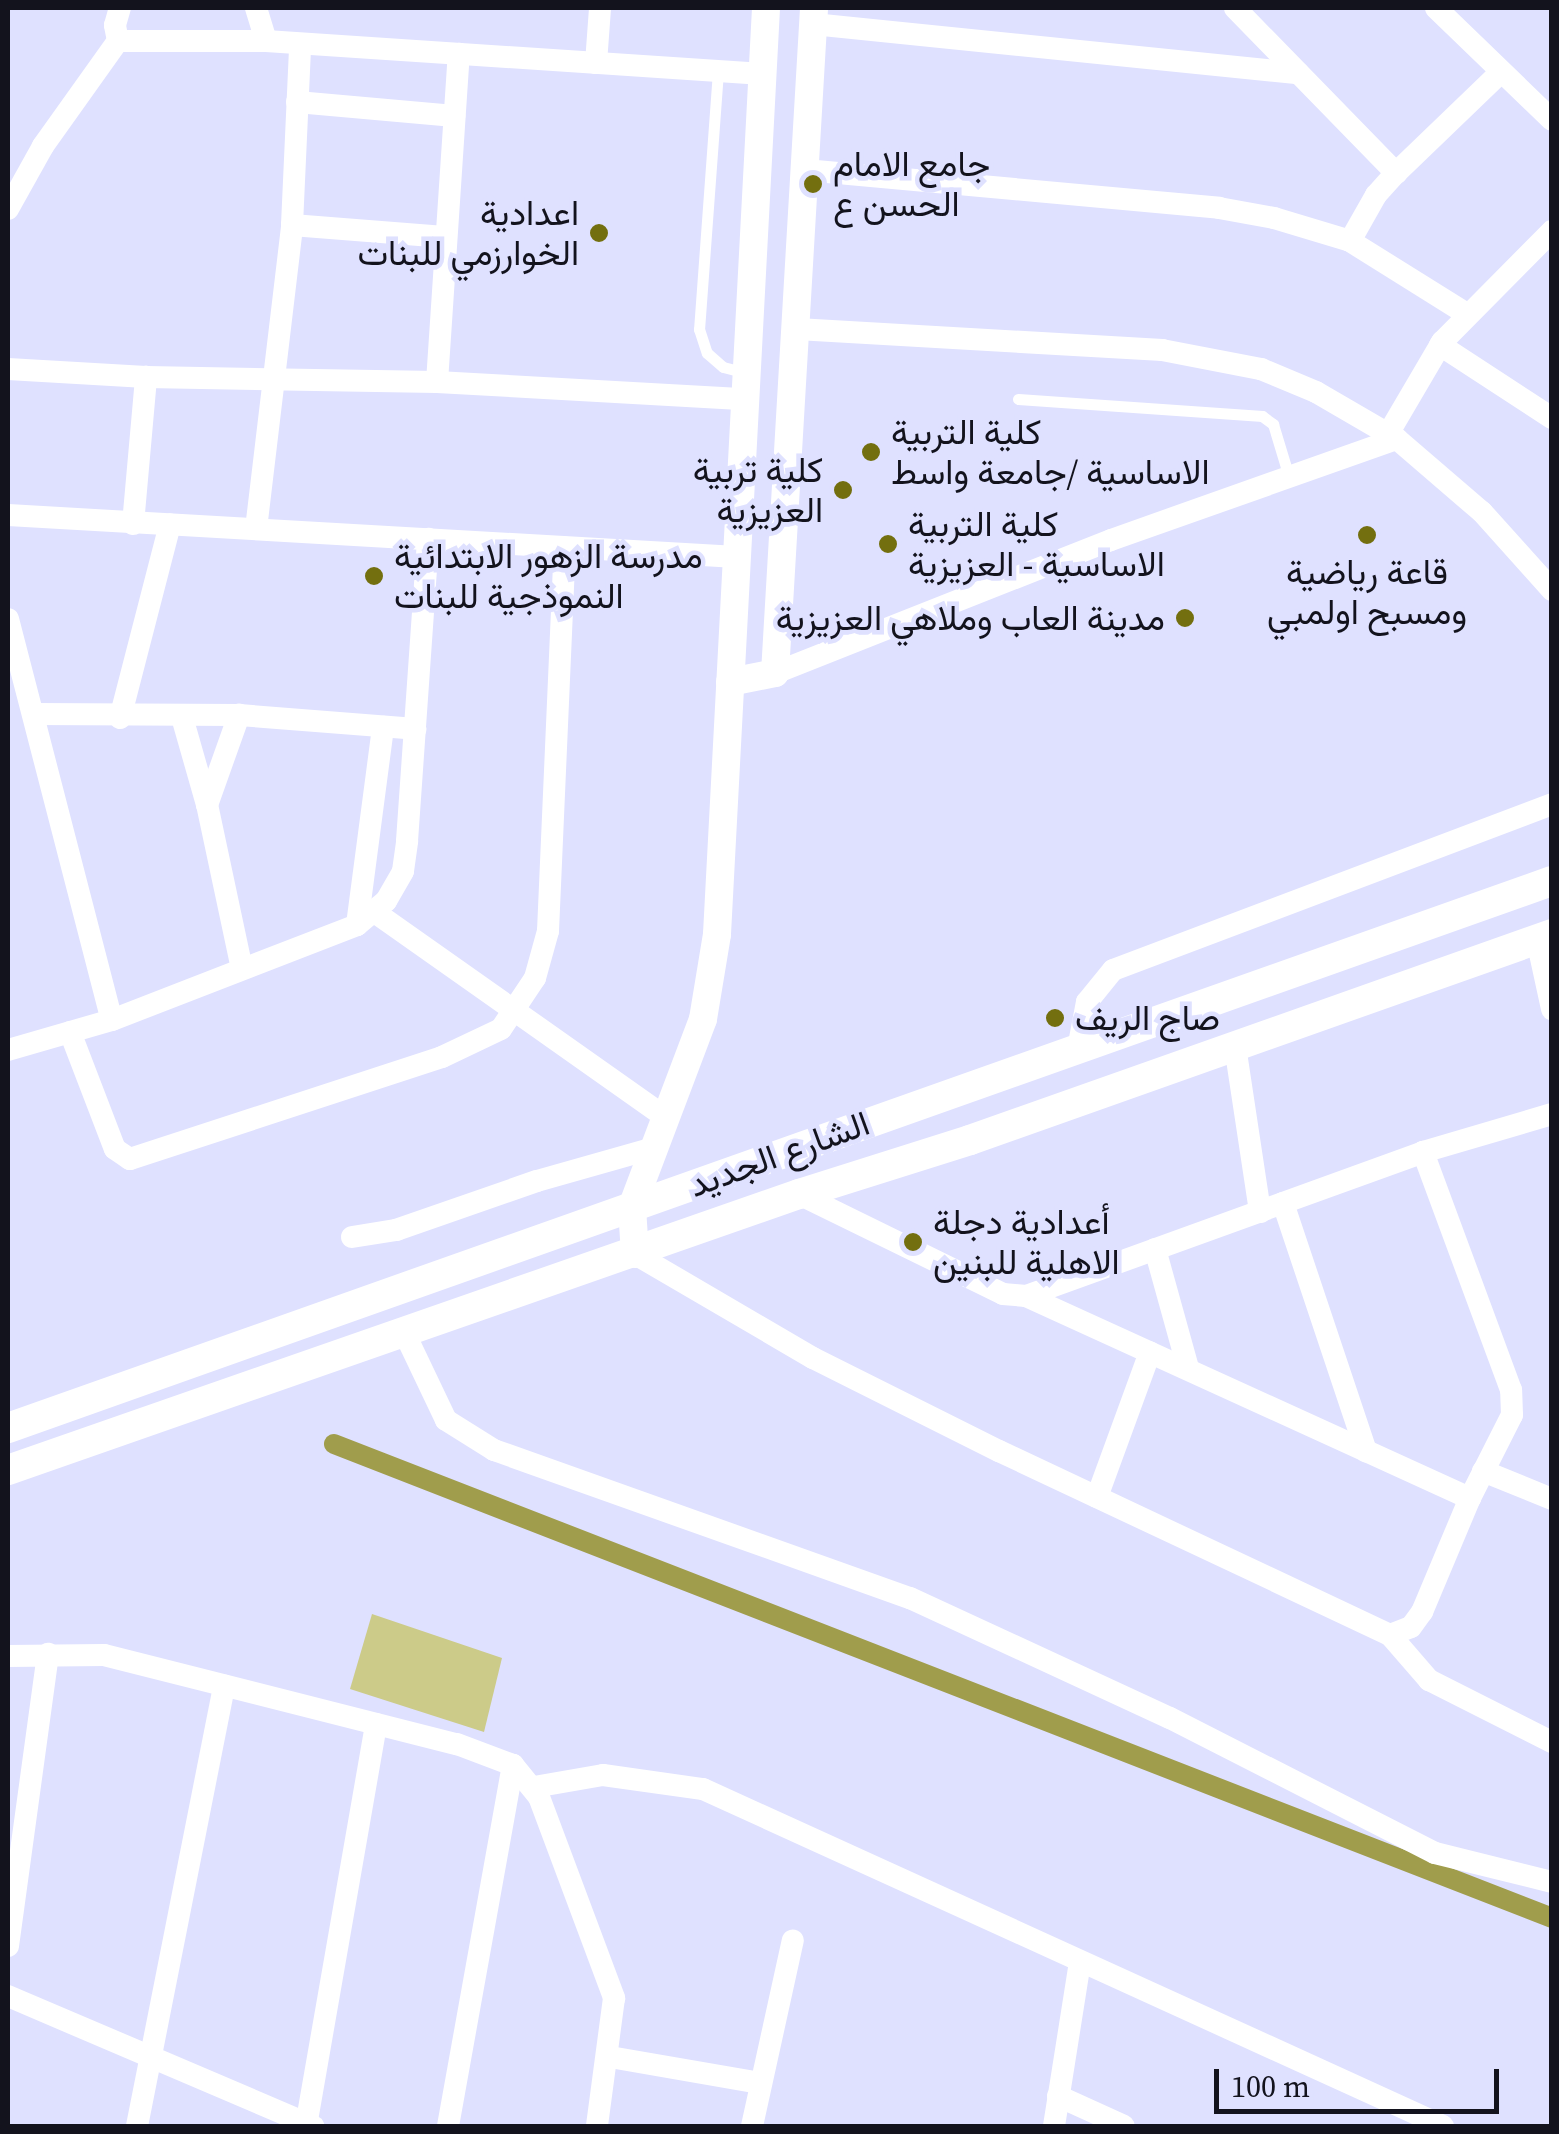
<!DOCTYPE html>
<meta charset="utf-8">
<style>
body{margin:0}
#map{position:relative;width:1559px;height:2134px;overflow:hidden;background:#dfe1ff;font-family:"Source Serif 4",Vazirmatn,serif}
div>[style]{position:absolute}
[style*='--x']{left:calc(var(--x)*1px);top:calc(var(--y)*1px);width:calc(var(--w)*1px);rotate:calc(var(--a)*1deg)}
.green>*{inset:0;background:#cccb89}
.canal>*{height:20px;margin:-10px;padding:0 10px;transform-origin:10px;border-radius:10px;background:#a09d4c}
.service>*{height:11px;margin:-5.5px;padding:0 5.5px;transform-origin:5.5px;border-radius:5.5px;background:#fff}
.minor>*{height:22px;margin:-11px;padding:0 11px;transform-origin:11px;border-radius:11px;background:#fff}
.tertiary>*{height:28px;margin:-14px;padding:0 14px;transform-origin:14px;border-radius:14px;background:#fff}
.secondary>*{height:30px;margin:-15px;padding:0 15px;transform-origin:15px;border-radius:15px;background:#fff}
.dots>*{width:28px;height:28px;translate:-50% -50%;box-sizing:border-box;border:5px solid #dfe1ff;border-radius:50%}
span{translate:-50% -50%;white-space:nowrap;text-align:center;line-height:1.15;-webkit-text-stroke:9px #dfe1ff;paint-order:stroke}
.poi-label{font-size:35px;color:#13131d}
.left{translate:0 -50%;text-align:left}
.right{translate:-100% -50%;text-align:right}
.street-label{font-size:35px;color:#13131d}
.frame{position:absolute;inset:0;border:10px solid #13131d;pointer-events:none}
.scale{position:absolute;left:1214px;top:2069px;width:285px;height:45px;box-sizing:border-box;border:5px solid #13131d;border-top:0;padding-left:12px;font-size:30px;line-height:35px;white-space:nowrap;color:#13131d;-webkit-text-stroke:8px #dfe1ff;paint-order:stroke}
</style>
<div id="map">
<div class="green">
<div style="clip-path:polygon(372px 1614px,502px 1658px,484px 1732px,350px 1689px)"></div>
</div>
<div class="canal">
<div style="--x:334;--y:1444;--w:1307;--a:21.26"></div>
</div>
<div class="service">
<div style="--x:718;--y:71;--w:259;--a:94.2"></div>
<div style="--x:699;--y:329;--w:25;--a:72"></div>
<div style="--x:707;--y:353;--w:21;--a:41"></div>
<div style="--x:723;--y:367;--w:25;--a:14"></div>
<div style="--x:1018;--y:399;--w:245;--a:4"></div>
<div style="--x:1262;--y:416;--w:14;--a:36"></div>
<div style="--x:1273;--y:424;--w:55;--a:73.2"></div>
</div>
<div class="minor">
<div style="--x:256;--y:8;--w:34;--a:73"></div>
<div style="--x:1235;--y:8;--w:231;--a:45.7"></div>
<div style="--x:1436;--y:8;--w:161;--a:44"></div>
<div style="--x:813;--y:24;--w:488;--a:5.8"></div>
<div style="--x:118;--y:41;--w:16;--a:-101"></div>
<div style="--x:115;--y:25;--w:18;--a:-74"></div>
<div style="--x:596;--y:63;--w:55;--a:-85.8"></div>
<div style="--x:297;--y:102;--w:158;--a:5.1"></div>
<div style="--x:805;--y:170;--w:416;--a:5.2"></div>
<div style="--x:1219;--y:208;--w:56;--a:10.3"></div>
<div style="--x:1274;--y:218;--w:79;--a:16.8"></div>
<div style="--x:1350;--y:241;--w:138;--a:32"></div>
<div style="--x:8;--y:209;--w:72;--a:-60.9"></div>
<div style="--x:43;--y:146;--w:129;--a:-54.5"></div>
<div style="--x:118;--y:41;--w:148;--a:0"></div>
<div style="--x:266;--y:41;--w:498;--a:3.8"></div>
<div style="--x:292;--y:225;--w:153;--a:4.5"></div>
<div style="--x:1350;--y:241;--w:53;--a:-60.5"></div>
<div style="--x:1376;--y:195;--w:30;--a:-48"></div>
<div style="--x:1396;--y:173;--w:146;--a:-43.9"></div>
<div style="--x:797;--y:329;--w:366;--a:3.3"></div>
<div style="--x:1162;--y:350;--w:101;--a:10.9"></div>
<div style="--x:1261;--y:369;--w:60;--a:22.7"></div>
<div style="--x:1316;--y:392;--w:94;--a:30.1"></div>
<div style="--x:1397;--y:439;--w:112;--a:40.7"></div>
<div style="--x:1482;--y:512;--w:105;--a:48.1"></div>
<div style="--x:1440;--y:345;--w:134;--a:33.1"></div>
<div style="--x:8;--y:369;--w:138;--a:3.3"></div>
<div style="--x:146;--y:377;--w:291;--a:1"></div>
<div style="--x:437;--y:382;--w:308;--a:3.2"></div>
<div style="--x:437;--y:382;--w:329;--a:-86.2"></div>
<div style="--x:1388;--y:434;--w:107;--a:-59.6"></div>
<div style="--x:1442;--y:342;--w:156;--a:-45.3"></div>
<div style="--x:8;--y:515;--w:730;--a:3.3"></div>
<div style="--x:133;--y:524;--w:148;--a:-84.9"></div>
<div style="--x:256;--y:529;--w:306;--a:-83.2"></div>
<div style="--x:292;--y:225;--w:179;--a:-87.4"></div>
<div style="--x:8;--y:619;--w:414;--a:75.5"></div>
<div style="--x:775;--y:673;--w:361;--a:-21.6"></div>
<div style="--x:1111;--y:540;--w:303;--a:-19.5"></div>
<div style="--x:34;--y:714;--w:205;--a:0.3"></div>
<div style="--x:182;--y:717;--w:91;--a:74.1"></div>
<div style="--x:120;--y:718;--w:200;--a:-75.5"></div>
<div style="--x:376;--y:913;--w:356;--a:35.2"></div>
<div style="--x:357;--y:925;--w:200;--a:-82.5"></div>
<div style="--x:1537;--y:940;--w:71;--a:77.7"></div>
<div style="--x:242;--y:969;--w:168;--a:-102"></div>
<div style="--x:207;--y:805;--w:96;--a:-70.4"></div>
<div style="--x:239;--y:715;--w:177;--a:4.5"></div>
<div style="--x:70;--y:1032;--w:125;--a:69"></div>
<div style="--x:115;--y:1149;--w:18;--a:34"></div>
<div style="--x:130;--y:1159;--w:328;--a:-18.1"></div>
<div style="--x:442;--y:1057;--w:65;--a:-25.4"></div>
<div style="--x:501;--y:1029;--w:61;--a:-56.3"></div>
<div style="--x:535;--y:978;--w:49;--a:-74.5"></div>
<div style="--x:548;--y:931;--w:384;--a:-87.5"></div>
<div style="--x:1235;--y:1046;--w:168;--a:81.4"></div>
<div style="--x:1078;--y:1049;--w:48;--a:-79.2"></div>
<div style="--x:1087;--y:1002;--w:41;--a:-50.9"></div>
<div style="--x:1113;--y:970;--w:469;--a:-20.7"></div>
<div style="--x:8;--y:1050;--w:108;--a:-16.1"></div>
<div style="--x:112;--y:1020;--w:263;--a:-21.2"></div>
<div style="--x:357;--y:925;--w:38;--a:-40"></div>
<div style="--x:386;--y:901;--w:34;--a:-60"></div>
<div style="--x:403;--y:871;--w:30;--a:-82"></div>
<div style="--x:407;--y:841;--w:303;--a:-86"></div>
<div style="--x:799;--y:1194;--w:227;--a:26.1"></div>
<div style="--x:1003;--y:1294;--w:23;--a:5"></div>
<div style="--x:1026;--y:1296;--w:422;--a:-19.9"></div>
<div style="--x:1283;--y:1203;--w:262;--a:71.5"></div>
<div style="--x:352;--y:1237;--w:45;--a:-9"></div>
<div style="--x:396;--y:1230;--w:149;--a:-19.2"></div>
<div style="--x:537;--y:1181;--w:122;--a:-15.8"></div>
<div style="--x:1155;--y:1249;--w:123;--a:74.5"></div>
<div style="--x:635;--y:1254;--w:206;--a:30.3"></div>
<div style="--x:813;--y:1358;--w:208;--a:26.6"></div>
<div style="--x:999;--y:1451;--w:432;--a:25.2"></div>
<div style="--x:1390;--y:1635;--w:22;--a:-21"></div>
<div style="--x:1411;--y:1627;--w:19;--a:-54"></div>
<div style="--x:1422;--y:1612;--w:124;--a:-67.2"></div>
<div style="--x:1470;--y:1498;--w:93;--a:-63.2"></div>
<div style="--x:1512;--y:1415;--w:25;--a:-92"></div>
<div style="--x:1511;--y:1390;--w:254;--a:-110.3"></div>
<div style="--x:1423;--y:1152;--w:134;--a:-16.4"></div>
<div style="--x:1026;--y:1296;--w:488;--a:24.5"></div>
<div style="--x:405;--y:1334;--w:95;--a:64.5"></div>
<div style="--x:446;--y:1420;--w:57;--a:32"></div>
<div style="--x:494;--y:1450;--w:442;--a:19.6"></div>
<div style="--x:910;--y:1598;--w:286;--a:24.8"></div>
<div style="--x:1170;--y:1718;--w:297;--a:27"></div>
<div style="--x:1435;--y:1853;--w:121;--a:13.9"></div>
<div style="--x:1483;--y:1471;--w:74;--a:22.1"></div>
<div style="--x:1097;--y:1497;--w:154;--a:-69.9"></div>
<div style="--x:1390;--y:1635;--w:60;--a:49.1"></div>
<div style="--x:1429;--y:1680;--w:138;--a:26.8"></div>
<div style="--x:8;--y:1656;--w:96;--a:-0.6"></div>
<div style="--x:104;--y:1655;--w:364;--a:14.2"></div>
<div style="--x:457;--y:1744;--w:60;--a:20.6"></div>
<div style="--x:513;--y:1765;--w:41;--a:50.9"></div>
<div style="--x:539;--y:1797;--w:215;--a:69.5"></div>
<div style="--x:614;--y:1998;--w:129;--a:97.6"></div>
<div style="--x:534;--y:1787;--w:70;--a:-9.9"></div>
<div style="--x:603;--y:1775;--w:101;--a:8"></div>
<div style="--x:703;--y:1789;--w:813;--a:24.48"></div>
<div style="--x:8;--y:1946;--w:295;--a:-82.2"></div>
<div style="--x:8;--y:1996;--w:332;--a:23.1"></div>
<div style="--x:610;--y:2057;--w:153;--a:9.8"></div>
<div style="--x:1058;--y:2096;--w:72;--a:24.4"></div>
<div style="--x:137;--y:2126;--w:449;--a:-78.8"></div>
<div style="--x:306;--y:2126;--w:408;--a:-80.1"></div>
<div style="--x:448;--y:2126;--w:367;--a:-79.8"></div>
<div style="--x:752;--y:2126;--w:190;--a:-77.6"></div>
<div style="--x:1054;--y:2126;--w:166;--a:-81"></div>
</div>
<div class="tertiary">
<div style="--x:730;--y:682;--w:46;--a:-11.3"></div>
<div style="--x:775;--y:673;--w:666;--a:-86.64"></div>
<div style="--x:635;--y:1254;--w:47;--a:-93.7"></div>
<div style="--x:632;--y:1207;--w:201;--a:-69.3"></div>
<div style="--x:703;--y:1019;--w:86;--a:-80.6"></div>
<div style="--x:717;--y:934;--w:927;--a:-86.97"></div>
</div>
<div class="secondary">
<div style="--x:8;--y:1428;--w:1638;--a:-19.51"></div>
<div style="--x:8;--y:1470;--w:838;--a:-19.24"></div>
<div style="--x:799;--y:1194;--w:179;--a:-17.5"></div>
<div style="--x:970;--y:1140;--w:617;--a:-19.49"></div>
</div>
<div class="dots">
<div style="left:813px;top:184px;background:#736f0f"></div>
<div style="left:599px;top:233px;background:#736f0f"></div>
<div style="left:871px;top:452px;background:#736f0f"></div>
<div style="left:843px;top:490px;background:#736f0f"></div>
<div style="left:1367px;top:535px;background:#736f0f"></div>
<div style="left:888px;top:544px;background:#736f0f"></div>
<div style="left:374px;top:576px;background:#736f0f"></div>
<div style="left:1185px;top:618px;background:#736f0f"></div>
<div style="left:1055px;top:1018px;background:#736f0f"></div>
<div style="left:913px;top:1242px;background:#736f0f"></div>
</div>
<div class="poi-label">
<span class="left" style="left:833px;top:184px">جامع الامام<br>الحسن ع</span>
<span class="right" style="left:579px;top:233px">اعدادية<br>الخوارزمي للبنات</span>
<span class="left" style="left:891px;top:452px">كلية التربية<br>الاساسية /جامعة واسط</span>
<span class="right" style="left:823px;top:490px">كلية تربية<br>العزيزية</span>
<span class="left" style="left:908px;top:544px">كلية التربية<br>الاساسية - العزيزية</span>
<span class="left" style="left:394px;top:576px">مدرسة الزهور الابتدائية<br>النموذجية للبنات</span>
<span style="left:1367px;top:592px">قاعة رياضية<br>ومسبح اولمبي</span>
<span class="right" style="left:1165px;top:618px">مدينة العاب وملاهي العزيزية</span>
<span class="left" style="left:1075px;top:1018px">صاج الريف</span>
<span class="left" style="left:933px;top:1242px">أعدادية دجلة<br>الاهلية للبنين</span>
</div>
<div class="street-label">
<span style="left:779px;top:1154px;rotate:-20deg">الشارع الجديد</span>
</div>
<div class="frame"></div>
<div class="scale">100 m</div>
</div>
